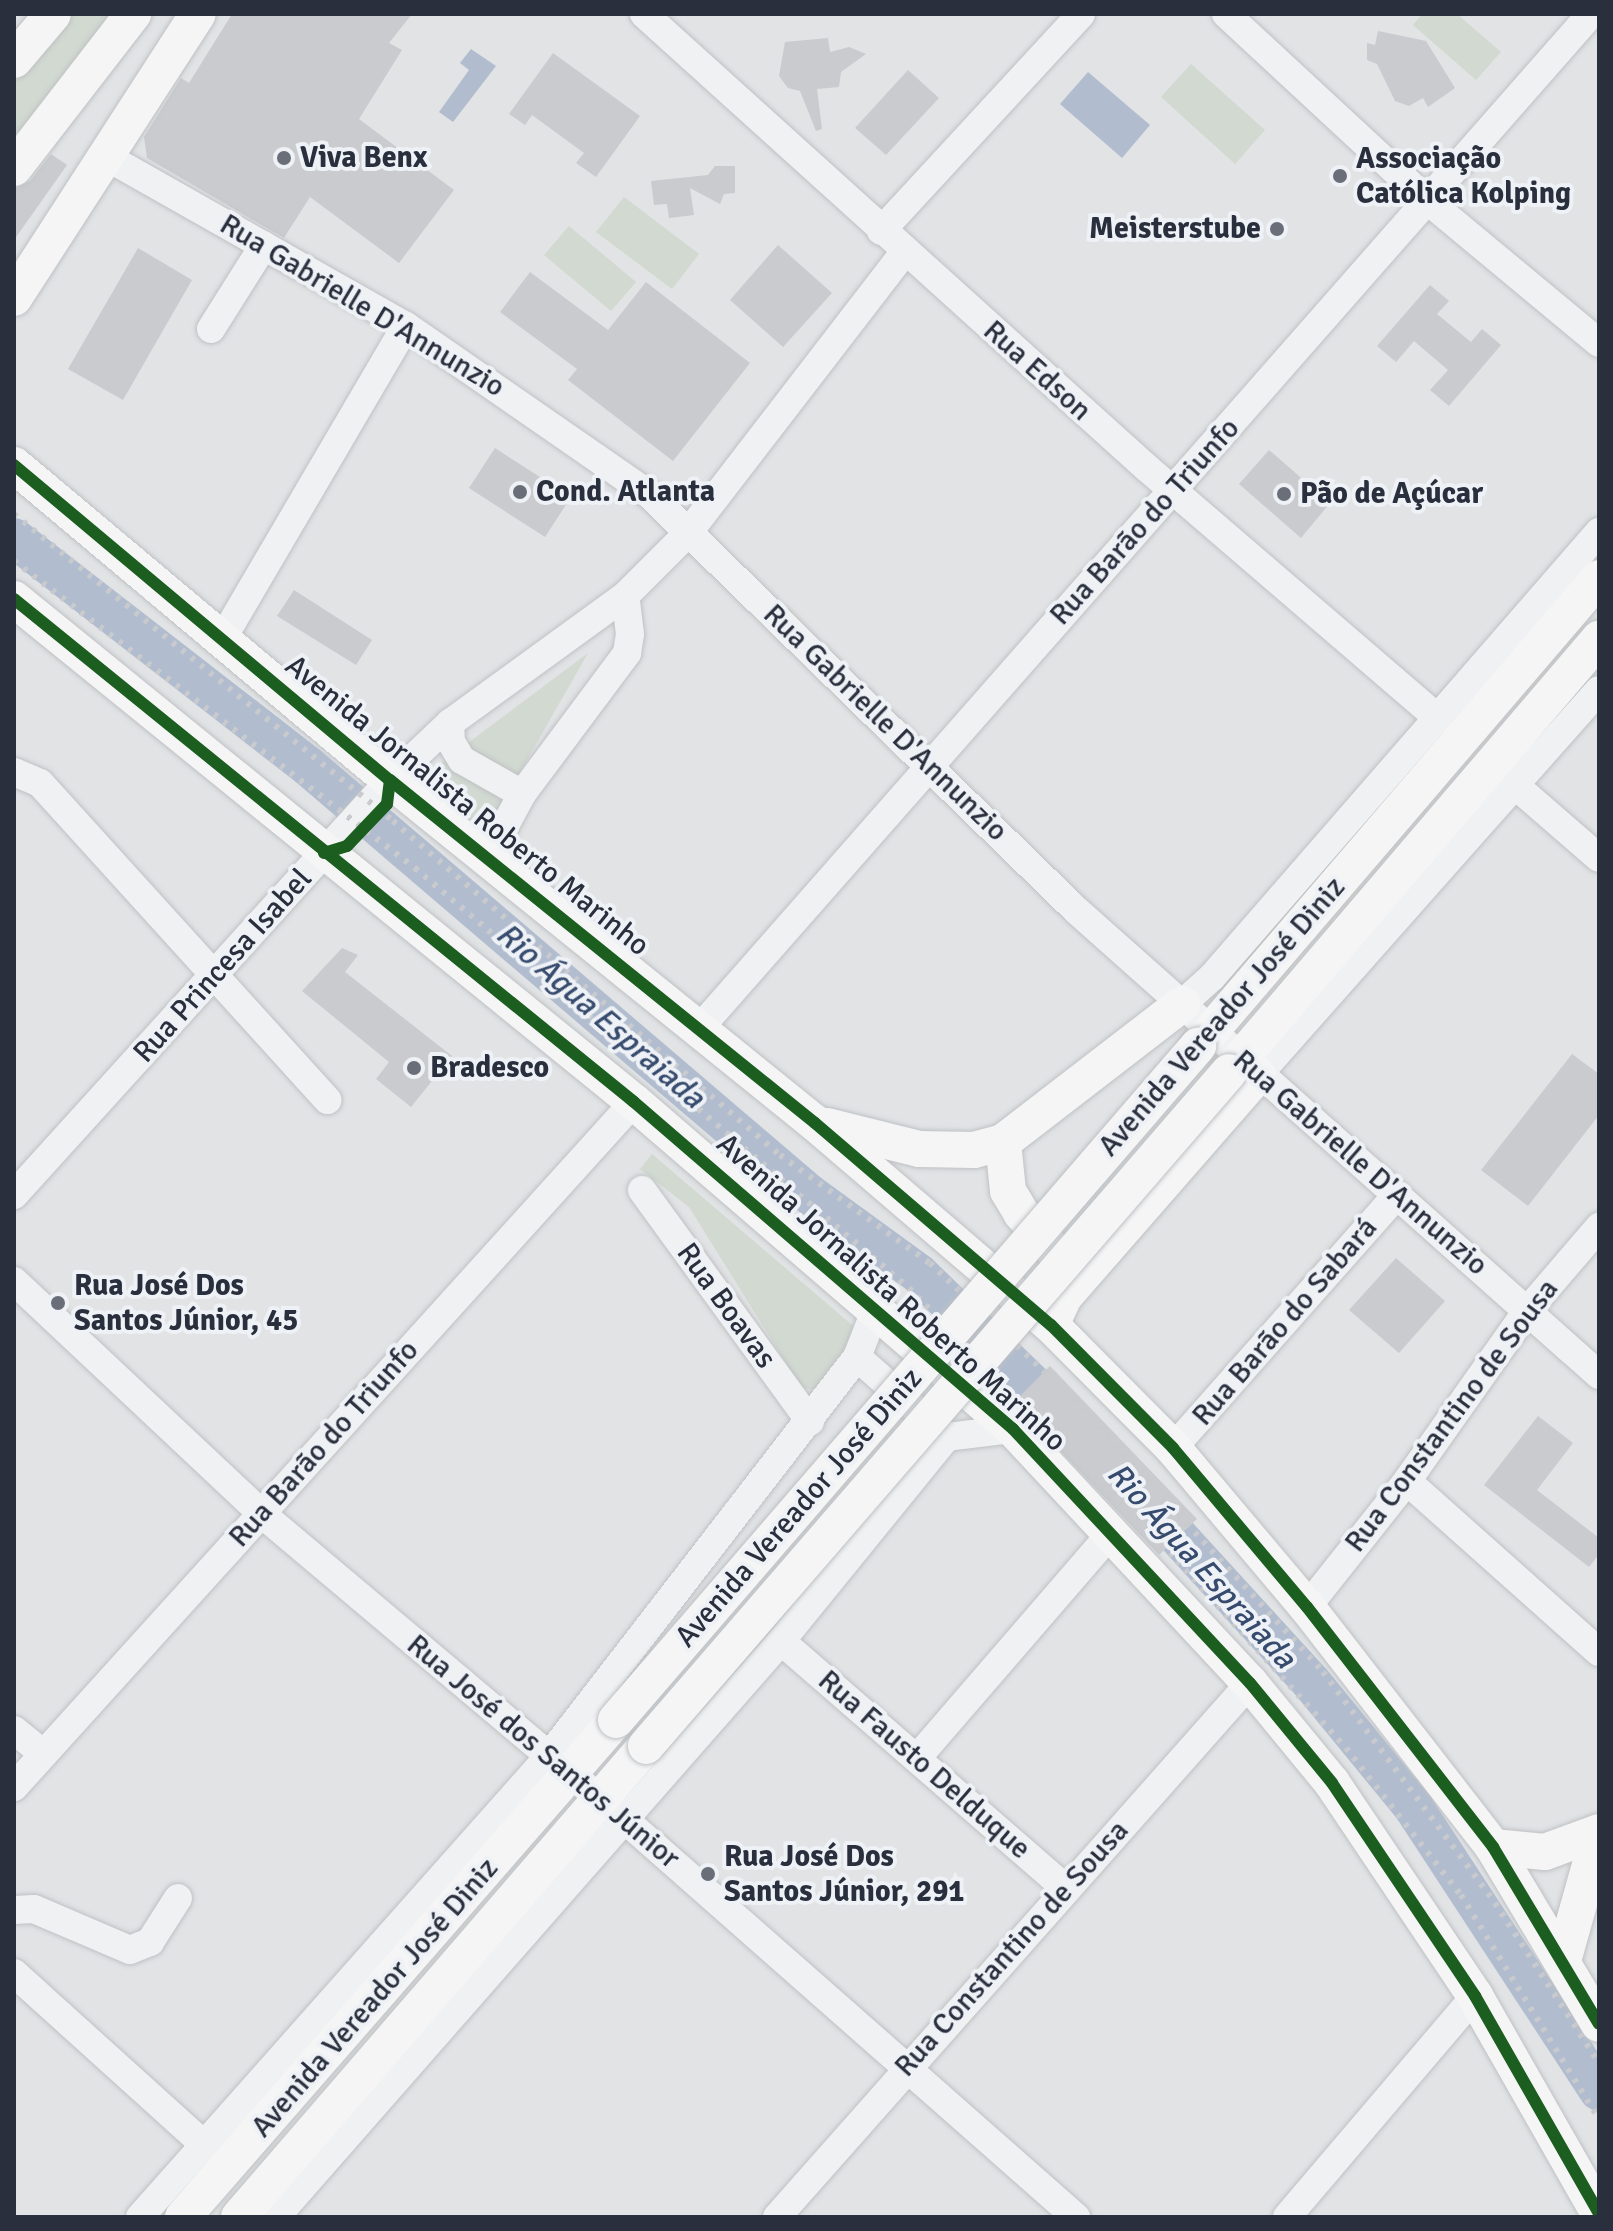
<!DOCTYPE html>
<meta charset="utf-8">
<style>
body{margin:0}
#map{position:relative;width:1613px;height:2231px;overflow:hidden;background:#e1e3e5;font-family:Signika,sans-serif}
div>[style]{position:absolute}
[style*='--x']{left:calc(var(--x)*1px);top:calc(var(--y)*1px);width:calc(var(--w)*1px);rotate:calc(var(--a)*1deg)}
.green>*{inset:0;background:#d1d9d1}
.water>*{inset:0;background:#b1bdcf}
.river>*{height:40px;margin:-20px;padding:0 20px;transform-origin:20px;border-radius:20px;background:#b1bdcf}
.building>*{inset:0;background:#c9cbce}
.roads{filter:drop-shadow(0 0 2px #bfc1c3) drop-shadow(0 0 2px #bfc1c3)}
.minor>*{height:28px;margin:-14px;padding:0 14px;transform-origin:14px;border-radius:14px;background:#f0f1f2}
.major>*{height:36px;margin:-18px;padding:0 18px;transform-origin:18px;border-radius:18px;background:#f5f5f6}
.rail>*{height:6px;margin-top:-3px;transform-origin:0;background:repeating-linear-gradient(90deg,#c9cacd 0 4px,transparent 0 12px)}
.bridges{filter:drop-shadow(0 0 2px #bdc0c3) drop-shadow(0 0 2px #bdc0c3)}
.major-bridge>*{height:36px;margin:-18px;padding:0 18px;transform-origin:18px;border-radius:18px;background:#f5f5f6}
.cycleway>*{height:12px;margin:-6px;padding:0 6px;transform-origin:6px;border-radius:6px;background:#1b5e20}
.dots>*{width:22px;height:22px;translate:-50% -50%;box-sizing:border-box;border:4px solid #eef1f5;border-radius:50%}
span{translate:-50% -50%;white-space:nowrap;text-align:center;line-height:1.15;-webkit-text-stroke:8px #eef1f5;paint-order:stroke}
.poi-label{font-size:30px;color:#292f3d;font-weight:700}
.left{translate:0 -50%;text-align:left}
.right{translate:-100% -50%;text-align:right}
.street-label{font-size:30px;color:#292f3d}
.water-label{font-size:32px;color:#364b6e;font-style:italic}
.frame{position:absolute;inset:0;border:16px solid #292f3d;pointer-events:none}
</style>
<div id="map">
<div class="green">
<div style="clip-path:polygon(69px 14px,111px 14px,22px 135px,14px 130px,14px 83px)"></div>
<div style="clip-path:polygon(1422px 14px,1457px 14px,1501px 52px,1476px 80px,1413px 25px)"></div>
<div style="clip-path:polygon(1191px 64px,1265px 130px,1235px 164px,1161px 97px)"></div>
<div style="clip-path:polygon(624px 197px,699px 254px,672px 289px,596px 232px)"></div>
<div style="clip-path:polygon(569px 226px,636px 282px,611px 311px,544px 255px)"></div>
<div style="clip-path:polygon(588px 653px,486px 832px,420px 779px)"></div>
<div style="clip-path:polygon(652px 1154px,858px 1330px,823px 1393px,801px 1387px,689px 1207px,640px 1169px)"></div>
</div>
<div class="water">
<div style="clip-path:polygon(471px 49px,496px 66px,453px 122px,439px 112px,469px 70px,460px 63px)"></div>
<div style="clip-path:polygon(1088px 72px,1150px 125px,1122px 158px,1060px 104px)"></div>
</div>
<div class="river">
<div style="--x:14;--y:538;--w:372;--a:37.8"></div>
<div style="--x:308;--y:766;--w:659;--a:40.51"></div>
<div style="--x:809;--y:1194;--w:136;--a:36"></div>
<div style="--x:919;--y:1274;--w:211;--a:44.2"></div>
<div style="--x:1141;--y:1496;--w:252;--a:47.6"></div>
<div style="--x:1311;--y:1682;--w:163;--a:50.7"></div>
<div style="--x:1414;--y:1808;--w:338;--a:56.8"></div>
</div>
<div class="building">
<div style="clip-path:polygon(232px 14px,412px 14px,389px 43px,402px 50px,359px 119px,454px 190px,399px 263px,310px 197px,284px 238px,147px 158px,144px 137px,181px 78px,189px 83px)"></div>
<div style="clip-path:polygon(1378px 31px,1426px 41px,1455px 88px,1428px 107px,1423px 98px,1409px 106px,1395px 101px,1377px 64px,1367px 60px,1367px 43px,1375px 45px)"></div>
<div style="clip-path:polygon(828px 38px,830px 52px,849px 47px,866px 54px,841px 72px,839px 87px,817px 89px,822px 129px,816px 131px,800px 91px,788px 88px,779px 76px,785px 42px)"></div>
<div style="clip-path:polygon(553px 53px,640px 116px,596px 177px,576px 163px,584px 153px,532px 115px,525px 125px,509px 114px)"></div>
<div style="clip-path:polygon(908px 70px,939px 98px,886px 155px,855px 128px)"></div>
<div style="clip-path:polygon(51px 154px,67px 165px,14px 240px,14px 189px,30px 181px)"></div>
<div style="clip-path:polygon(715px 166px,735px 166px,735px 193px,724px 194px,720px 204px,690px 188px,694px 215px,669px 218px,667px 204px,654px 205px,651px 181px,708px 175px)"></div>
<div style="clip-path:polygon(778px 245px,832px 293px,783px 347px,730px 300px)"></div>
<div style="clip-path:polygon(138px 248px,192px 280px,123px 400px,68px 369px)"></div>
<div style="clip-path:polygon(530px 272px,608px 330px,646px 282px,750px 363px,673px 461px,568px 380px,577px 369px,500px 312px)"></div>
<div style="clip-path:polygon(1430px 285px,1449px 301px,1437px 314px,1471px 342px,1482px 329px,1501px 345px,1449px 406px,1430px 390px,1448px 370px,1414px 341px,1396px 362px,1377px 346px)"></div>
<div style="clip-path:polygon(495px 448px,571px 497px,545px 537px,469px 488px)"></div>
<div style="clip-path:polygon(1269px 450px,1330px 503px,1301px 538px,1239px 484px)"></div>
<div style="clip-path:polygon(294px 590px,372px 640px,356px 665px,277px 616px)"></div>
<div style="clip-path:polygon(342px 948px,358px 955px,345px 972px,452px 1056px,411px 1107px,376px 1079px,389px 1062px,302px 991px)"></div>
<div style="clip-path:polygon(1572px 1054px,1599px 1074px,1599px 1115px,1528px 1206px,1481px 1170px)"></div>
<div style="clip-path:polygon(1396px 1258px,1445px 1301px,1399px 1353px,1349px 1310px)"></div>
<div style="clip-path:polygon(1050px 1366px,1197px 1519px,1159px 1555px,1014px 1402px)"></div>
<div style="clip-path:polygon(1538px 1416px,1573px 1443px,1537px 1490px,1599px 1538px,1599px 1554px,1589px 1567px,1484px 1485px)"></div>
</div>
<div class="roads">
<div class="minor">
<div style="--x:644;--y:14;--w:678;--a:42.07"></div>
<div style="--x:1147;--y:468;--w:385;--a:40.7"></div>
<div style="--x:1226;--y:14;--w:275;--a:42.8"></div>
<div style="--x:1428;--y:201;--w:222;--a:39.7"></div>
<div style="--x:107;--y:157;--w:343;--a:29.5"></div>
<div style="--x:406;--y:326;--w:297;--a:34.7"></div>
<div style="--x:650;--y:495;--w:595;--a:44.25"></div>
<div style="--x:1076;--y:910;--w:700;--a:41.64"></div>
<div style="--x:881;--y:231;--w:295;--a:-47.3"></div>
<div style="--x:211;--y:329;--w:99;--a:-57.8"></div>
<div style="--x:221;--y:641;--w:365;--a:-59.6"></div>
<div style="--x:450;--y:723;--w:19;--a:87"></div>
<div style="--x:451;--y:742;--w:21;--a:59"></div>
<div style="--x:462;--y:760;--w:69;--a:29.5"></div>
<div style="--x:14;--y:772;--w:28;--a:23"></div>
<div style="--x:40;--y:783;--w:428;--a:47.8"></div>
<div style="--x:1517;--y:787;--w:108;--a:40.9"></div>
<div style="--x:488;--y:857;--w:72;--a:-61.6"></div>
<div style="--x:522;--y:794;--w:176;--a:-53.3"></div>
<div style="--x:627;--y:653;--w:19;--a:-81"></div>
<div style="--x:630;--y:634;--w:38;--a:-97"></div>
<div style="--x:1182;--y:1004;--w:40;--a:-42"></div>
<div style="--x:1212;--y:977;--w:590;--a:-48.99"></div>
<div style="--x:698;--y:1030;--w:1353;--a:-48.69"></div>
<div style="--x:1258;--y:1075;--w:514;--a:-48.47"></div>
<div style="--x:642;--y:1190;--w:286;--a:54"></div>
<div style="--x:14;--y:1195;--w:560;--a:-47.82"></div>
<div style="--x:390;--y:780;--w:83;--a:-43.5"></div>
<div style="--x:450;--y:723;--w:216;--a:-36"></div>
<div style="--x:625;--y:596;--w:89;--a:-45"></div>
<div style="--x:688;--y:533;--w:354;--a:-52.4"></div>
<div style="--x:14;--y:1281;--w:340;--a:43.2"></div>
<div style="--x:262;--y:1514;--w:475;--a:40.1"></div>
<div style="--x:625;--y:1820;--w:601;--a:41.36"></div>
<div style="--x:857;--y:1357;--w:116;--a:41.5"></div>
<div style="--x:1173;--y:1448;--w:338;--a:-48.5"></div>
<div style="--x:1407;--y:1481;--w:257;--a:41.7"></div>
<div style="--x:1307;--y:1607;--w:161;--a:-51.6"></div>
<div style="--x:1407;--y:1481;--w:208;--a:-54.8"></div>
<div style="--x:1527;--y:1311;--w:111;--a:-49.4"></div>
<div style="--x:781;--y:1641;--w:378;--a:41"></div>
<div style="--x:14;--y:1730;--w:38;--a:39"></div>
<div style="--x:917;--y:1758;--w:298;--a:-49.2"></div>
<div style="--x:14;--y:1787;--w:924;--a:-47.85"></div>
<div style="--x:14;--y:1910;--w:20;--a:-3"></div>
<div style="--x:34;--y:1909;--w:104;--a:23.1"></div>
<div style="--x:130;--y:1950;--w:22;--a:-22"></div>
<div style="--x:150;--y:1942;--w:52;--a:-57.5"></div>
<div style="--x:14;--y:1973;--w:255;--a:42.1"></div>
<div style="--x:140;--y:2217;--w:616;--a:-48.42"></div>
<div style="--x:549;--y:1756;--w:504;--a:-52.33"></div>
<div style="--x:857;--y:1357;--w:55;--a:-68.6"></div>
<div style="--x:276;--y:2217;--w:766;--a:-48.76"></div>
<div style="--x:781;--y:1641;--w:263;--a:-50.9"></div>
<div style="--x:947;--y:1437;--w:66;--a:-6.9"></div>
<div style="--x:777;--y:2217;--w:713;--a:-48.47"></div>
<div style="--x:1287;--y:2217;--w:290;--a:-49.6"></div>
</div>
<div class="major">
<div style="--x:14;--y:60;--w:60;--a:-49.7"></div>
<div style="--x:14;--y:168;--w:195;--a:-52.3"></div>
<div style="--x:14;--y:298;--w:338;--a:-57.1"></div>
<div style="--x:14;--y:465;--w:491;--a:40"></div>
<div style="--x:390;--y:780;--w:546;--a:38.91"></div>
<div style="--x:815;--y:1123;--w:311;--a:40.6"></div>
<div style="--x:1051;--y:1325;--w:173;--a:45.2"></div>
<div style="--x:1173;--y:1448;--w:208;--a:49.9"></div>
<div style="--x:1307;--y:1607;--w:304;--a:52.2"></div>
<div style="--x:1493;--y:1847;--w:206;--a:59.1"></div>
<div style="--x:14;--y:599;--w:798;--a:39.05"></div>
<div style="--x:634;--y:1102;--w:501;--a:40.79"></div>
<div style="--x:1013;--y:1429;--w:347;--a:47"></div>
<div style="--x:1250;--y:1683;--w:129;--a:50.6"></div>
<div style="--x:1332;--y:1783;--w:257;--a:56.1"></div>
<div style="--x:1475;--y:1996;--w:250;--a:60.3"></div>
<div style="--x:1198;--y:1046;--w:616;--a:-49.41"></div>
<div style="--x:1229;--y:1072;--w:570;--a:-49.49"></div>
<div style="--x:827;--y:1126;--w:95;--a:14"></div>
<div style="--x:919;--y:1149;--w:55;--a:1"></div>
<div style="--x:974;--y:1150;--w:30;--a:-15"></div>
<div style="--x:1003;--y:1142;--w:226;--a:-37.6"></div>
<div style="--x:1003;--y:1142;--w:49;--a:84.2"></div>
<div style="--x:1008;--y:1191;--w:26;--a:59"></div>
<div style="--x:1021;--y:1213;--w:70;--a:49"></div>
<div style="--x:1067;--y:1266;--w:22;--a:5"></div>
<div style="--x:1051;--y:1325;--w:31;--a:-65"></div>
<div style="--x:1064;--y:1297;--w:295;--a:-48.9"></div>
<div style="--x:1493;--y:1847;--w:52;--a:5.5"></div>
<div style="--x:1545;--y:1852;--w:58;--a:-20.3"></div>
<div style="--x:1563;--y:1961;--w:133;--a:-74.3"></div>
<div style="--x:183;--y:2217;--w:659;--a:-48.94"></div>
<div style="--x:239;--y:2217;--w:622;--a:-49.17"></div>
</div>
</div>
<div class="rail">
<div style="--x:14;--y:514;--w:488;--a:39"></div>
<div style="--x:393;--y:821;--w:511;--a:40.8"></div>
<div style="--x:780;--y:1155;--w:185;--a:35.8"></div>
<div style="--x:930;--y:1263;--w:186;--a:43.5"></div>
<div style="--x:1065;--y:1391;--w:381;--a:47.4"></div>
<div style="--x:1323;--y:1672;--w:288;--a:53.3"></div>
<div style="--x:1495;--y:1903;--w:191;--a:57"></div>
<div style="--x:14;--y:561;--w:505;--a:37.44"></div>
<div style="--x:415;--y:868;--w:648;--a:40.37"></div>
<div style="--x:909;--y:1288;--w:383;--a:45.5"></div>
<div style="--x:1177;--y:1561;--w:252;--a:47.9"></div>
<div style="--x:1346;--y:1748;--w:187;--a:52"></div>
<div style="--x:1461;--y:1895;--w:263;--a:58.4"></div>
</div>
<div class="bridges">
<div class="major-bridge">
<div style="--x:616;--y:1720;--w:891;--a:-49.19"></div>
<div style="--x:646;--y:1746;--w:891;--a:-49.14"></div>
</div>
</div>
<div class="cycleway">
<div style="--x:14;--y:465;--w:491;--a:40"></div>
<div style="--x:390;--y:780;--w:546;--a:38.91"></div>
<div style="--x:815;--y:1123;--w:311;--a:40.6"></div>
<div style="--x:1051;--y:1325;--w:173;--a:45.2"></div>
<div style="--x:1173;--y:1448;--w:208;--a:49.9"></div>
<div style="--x:1307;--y:1607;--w:304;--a:52.2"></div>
<div style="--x:1493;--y:1847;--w:206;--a:59.1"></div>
<div style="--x:14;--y:599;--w:798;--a:39.05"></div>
<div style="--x:634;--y:1102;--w:501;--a:40.79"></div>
<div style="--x:1013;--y:1429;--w:347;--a:47"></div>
<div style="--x:1250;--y:1683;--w:129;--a:50.6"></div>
<div style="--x:1332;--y:1783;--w:257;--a:56.1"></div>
<div style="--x:1475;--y:1996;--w:250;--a:60.3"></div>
<div style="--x:324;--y:853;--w:24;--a:-17"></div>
<div style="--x:347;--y:846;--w:58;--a:-46.4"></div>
<div style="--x:387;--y:804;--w:24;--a:-83"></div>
</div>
<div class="dots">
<div style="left:284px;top:158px;background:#696e78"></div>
<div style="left:1340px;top:176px;background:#696e78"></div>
<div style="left:1277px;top:229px;background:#696e78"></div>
<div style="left:520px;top:492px;background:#696e78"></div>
<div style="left:1284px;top:494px;background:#696e78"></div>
<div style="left:414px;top:1068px;background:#696e78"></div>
<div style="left:58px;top:1303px;background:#696e78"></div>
<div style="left:708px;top:1874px;background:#696e78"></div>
</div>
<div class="poi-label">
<span class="left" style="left:300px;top:158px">Viva Benx</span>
<span class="left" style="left:1356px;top:176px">Associação<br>Católica Kolping</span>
<span class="right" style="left:1261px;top:229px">Meisterstube</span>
<span class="left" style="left:536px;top:492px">Cond. Atlanta</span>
<span class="left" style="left:1300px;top:494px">Pão de Açúcar</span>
<span class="left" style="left:430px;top:1068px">Bradesco</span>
<span class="left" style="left:74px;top:1303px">Rua José Dos<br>Santos Júnior, 45</span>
<span class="left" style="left:724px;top:1874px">Rua José Dos<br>Santos Júnior, 291</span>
</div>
<div class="street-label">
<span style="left:362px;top:306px;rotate:31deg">Rua Gabrielle D'Annunzio</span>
<span style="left:1037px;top:371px;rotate:42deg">Rua Edson</span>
<span style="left:1145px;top:522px;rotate:-48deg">Rua Barão do Triunfo</span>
<span style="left:885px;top:723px;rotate:44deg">Rua Gabrielle D'Annunzio</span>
<span style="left:467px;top:806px;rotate:39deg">Avenida Jornalista Roberto Marinho</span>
<span style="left:223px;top:966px;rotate:-48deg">Rua Princesa Isabel</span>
<span style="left:1222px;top:1017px;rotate:-49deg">Avenida Vereador José Diniz</span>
<span style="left:1360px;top:1163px;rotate:41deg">Rua Gabrielle D'Annunzio</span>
<span style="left:891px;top:1293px;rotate:42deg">Avenida Jornalista Roberto Marinho</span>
<span style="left:726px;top:1306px;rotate:54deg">Rua Boavas</span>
<span style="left:1285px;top:1322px;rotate:-49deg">Rua Barão do Sabará</span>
<span style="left:1452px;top:1416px;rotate:-53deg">Rua Constantino de Sousa</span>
<span style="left:324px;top:1444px;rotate:-48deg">Rua Barão do Triunfo</span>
<span style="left:799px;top:1508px;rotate:-49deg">Avenida Vereador José Diniz</span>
<span style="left:543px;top:1752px;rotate:40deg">Rua José dos Santos Júnior</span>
<span style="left:924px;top:1765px;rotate:41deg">Rua Fausto Delduque</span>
<span style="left:1012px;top:1949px;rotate:-48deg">Rua Constantino de Sousa</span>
<span style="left:375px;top:1998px;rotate:-49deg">Avenida Vereador José Diniz</span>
</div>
<div class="water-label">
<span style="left:600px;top:1016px;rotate:41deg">Rio Água Espraiada</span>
<span style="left:1201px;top:1566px;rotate:48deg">Rio Água Espraiada</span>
</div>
<div class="frame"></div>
</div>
